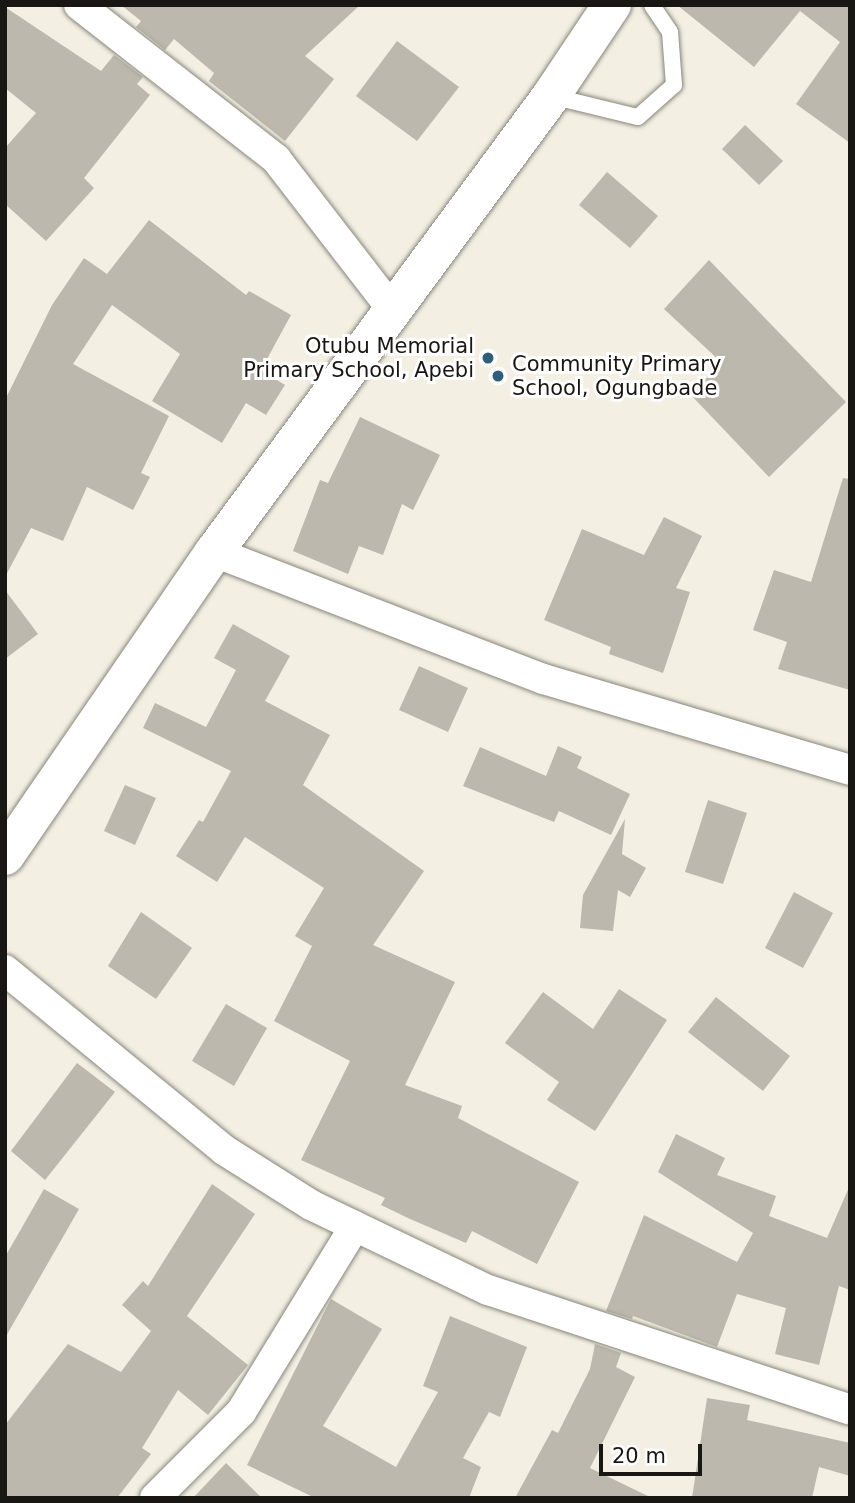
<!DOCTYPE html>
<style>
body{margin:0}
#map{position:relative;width:855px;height:1503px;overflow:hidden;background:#f3efe3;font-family:"DejaVu Sans",sans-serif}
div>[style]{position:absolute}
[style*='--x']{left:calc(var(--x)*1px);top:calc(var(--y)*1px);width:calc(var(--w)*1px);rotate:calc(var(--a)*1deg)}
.building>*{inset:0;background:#bcb8ad}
.roads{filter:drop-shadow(0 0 2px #88857a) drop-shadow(0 0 2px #88857a)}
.lane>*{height:16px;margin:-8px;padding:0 8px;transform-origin:8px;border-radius:8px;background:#fff}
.street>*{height:30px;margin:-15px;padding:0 15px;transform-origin:15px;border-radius:15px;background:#fff}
.secondary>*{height:38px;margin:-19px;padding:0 19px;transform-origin:19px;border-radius:19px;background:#fff}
.dots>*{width:19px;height:19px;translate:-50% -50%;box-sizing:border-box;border:4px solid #fff;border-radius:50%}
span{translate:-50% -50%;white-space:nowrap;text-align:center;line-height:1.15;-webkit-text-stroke:6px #fff;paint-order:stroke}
.poi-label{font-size:21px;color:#181713}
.right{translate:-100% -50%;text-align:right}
.left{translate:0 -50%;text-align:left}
.frame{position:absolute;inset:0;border:7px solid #181713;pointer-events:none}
.scale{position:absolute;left:599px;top:1444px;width:103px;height:32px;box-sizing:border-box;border:4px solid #181713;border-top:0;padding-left:9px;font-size:21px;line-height:24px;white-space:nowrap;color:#181713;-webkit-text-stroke:5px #fff;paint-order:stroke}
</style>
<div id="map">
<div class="building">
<div style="clip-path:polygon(121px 5px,360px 5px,305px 56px,334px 79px,285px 141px,209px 81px,214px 73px,174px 39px,165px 50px,136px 27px,141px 21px)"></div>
<div style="clip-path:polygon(677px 5px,850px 5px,850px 143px,796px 104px,840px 42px,800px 11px,754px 67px)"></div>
<div style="clip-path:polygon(5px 7px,101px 71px,114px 55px,143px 77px,137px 84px,150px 95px,84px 178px,94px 188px,46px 241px,5px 204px,5px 148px,36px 113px,5px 88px)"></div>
<div style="clip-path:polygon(397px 41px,459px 87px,417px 141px,356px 96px)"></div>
<div style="clip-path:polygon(745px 125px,783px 161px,759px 185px,722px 149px)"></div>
<div style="clip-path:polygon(607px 172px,658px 216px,630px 248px,579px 205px)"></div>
<div style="clip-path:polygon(149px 220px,246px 295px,249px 291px,291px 315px,261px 370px,285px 385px,266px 415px,246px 403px,222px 443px,152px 401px,180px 354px,112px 305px,73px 364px,169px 416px,141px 473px,150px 477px,133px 510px,87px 487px,63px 541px,31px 528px,5px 577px,5px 400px,52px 305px,84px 258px,107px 274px)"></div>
<div style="clip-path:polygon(709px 260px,846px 402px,769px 477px,690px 394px,722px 363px,664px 309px)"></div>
<div style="clip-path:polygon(360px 417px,440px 455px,413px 510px,402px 504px,383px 555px,359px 546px,348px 574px,293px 551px,320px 480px,328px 483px)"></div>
<div style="clip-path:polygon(843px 478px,850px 479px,850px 690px,778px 669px,787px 642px,753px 630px,774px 570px,811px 582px)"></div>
<div style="clip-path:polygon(664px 517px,702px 536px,676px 588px,690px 592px,663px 673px,609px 654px,611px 647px,544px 620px,582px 529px,644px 555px)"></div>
<div style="clip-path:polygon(5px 590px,38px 634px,5px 659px)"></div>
<div style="clip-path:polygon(233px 624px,290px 656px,265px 701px,330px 735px,303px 785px,424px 871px,373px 945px,455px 982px,405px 1085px,462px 1106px,458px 1118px,579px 1182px,537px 1264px,472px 1231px,466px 1243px,410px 1219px,381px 1205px,385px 1198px,301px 1160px,350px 1061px,274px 1021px,312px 946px,295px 936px,324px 888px,245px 837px,217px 882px,176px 856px,199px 820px,203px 822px,231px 771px,143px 728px,155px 703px,206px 727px,236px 670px,214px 658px)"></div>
<div style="clip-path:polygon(419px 666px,468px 688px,448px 732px,399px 710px)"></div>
<div style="clip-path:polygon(558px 746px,582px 757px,577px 768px,630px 794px,611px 835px,559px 811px,554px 822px,463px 786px,480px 747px,546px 776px)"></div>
<div style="clip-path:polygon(125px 785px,156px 798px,135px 845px,104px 831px)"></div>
<div style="clip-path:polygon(708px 800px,747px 813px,723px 884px,685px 872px)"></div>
<div style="clip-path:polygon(625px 819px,622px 854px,646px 868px,630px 897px,618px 890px,613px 931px,580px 928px,583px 895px)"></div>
<div style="clip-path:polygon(794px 892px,833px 913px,803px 968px,765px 948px)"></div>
<div style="clip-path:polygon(141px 912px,192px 948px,156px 999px,108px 966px)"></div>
<div style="clip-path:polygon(619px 989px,667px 1020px,595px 1131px,547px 1100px,559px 1082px,505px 1043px,543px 992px,593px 1029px)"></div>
<div style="clip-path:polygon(716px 997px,790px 1056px,763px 1091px,688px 1032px)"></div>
<div style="clip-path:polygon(226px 1004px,267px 1028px,234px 1086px,192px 1061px)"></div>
<div style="clip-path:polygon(77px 1063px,115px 1092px,45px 1180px,11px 1151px)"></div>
<div style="clip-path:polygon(676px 1134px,725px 1158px,717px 1175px,776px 1196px,769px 1216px,827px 1238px,850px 1185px,850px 1290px,839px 1286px,819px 1365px,775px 1354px,786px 1308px,737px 1294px,717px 1347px,633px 1316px,632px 1319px,606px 1311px,644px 1215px,737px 1262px,753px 1233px,658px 1172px)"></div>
<div style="clip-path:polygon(212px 1184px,255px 1214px,187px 1316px,248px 1365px,208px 1415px,178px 1390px,142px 1448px,151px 1454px,117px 1498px,5px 1498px,5px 1425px,68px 1344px,121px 1372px,151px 1331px,122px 1305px,143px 1281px,148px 1286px)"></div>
<div style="clip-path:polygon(44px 1189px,79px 1209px,5px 1338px,5px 1257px)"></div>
<div style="clip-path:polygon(331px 1299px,382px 1329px,323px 1426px,396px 1467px,438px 1392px,423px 1386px,450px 1316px,527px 1347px,500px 1417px,489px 1412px,463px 1458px,481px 1467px,469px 1498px,315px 1498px,247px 1465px)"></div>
<div style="clip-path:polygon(595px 1344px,621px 1353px,616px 1367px,635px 1377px,590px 1468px,652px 1498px,515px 1498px,552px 1430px,558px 1433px,590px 1369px)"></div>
<div style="clip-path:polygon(707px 1398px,750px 1405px,747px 1420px,850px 1443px,850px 1476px,819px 1467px,812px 1498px,692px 1498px)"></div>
<div style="clip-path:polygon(226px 1463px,262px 1498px,193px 1498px)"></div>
</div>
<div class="roads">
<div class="lane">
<div style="--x:551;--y:96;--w:89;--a:13.6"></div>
<div style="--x:638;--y:117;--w:48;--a:-41.6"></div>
<div style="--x:674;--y:85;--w:53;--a:-94.3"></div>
<div style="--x:670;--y:32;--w:32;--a:-124"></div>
</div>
<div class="street">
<div style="--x:79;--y:5;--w:250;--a:38"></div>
<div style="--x:276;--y:159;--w:188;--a:52.3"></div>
<div style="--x:214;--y:552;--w:353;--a:21.1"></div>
<div style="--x:543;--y:679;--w:320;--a:16.5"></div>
<div style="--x:5;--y:970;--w:283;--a:39.4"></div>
<div style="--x:224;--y:1150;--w:103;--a:32.3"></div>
<div style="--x:311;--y:1205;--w:196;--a:25.7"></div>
<div style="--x:488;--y:1290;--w:381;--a:18.3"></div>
<div style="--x:155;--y:1498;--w:122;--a:-45"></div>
<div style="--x:241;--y:1412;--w:218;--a:-58.5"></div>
</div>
<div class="secondary">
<div style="--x:5;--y:856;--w:369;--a:-55.5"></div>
<div style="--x:214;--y:552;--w:567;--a:-53.53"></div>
<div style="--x:551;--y:96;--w:110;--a:-56.2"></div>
</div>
</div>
<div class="dots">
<div style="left:488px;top:358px;background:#2f5d7c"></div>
<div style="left:498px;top:376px;background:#2f5d7c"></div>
</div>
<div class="poi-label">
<span class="right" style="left:474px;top:358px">Otubu Memorial<br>Primary School, Apebi</span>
<span class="left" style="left:512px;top:376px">Community Primary<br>School, Ogungbade</span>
</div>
<div class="frame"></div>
<div class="scale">20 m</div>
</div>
